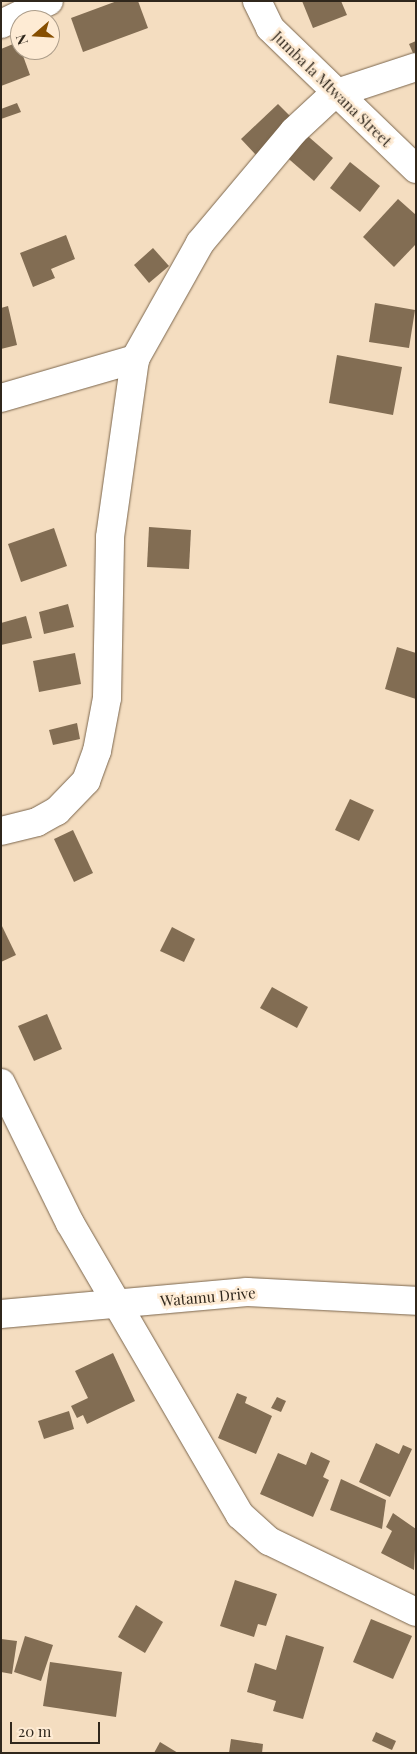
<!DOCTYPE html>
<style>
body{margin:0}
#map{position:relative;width:417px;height:1754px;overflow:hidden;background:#f4ddc0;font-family:"Playfair Display",serif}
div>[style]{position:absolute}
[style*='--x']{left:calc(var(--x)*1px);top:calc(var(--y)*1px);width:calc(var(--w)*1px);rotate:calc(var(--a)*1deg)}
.building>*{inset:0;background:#826d53}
.roads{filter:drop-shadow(0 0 1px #7b664d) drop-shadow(0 0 1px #7b664d)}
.street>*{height:28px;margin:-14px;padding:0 14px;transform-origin:14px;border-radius:14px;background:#fff}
span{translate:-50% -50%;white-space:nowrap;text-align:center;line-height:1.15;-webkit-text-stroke:5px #feebd4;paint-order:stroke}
.street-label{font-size:15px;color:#30271c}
.frame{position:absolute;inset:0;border:2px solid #30271c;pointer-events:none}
.north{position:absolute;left:10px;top:10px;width:50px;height:50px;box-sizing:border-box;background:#feebd4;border:1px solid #ac9d8a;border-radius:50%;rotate:251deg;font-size:14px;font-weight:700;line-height:20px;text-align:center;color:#30271c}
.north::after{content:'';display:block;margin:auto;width:18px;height:22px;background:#864e00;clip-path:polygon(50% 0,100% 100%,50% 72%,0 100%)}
.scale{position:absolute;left:10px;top:1722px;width:90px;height:22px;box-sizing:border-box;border:2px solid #30271c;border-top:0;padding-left:6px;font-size:15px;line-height:18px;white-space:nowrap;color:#30271c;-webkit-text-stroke:4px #feebd4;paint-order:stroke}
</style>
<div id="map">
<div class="building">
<div style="clip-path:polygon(117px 1px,138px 1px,148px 28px,83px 52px,71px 18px)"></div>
<div style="clip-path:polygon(302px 1px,341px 1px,347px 15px,313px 28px)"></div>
<div style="clip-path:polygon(416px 41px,416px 60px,409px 44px)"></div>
<div style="clip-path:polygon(18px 42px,30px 75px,1px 86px,1px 49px)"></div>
<div style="clip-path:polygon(17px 103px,21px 112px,1px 119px,1px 109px)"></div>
<div style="clip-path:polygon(278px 104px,293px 119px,256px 155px,241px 139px)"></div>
<div style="clip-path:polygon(302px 131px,333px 158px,314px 181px,283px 154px)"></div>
<div style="clip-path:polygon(350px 162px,380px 186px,360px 212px,330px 188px)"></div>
<div style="clip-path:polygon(398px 199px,416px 215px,416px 244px,394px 267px,363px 237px)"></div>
<div style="clip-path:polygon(66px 235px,75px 259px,51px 269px,55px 278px,33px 287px,20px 253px)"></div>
<div style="clip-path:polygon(153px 248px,169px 266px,149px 283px,134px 265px)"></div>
<div style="clip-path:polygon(375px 303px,415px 310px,409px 348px,369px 342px)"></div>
<div style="clip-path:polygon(8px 306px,17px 345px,1px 349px,1px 308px)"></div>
<div style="clip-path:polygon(337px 355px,402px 367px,393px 415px,329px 403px)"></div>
<div style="clip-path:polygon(149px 527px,191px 530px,189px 569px,147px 567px)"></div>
<div style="clip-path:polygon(54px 528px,67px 566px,21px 582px,8px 544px)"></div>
<div style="clip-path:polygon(68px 604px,74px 627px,44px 634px,39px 612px)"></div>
<div style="clip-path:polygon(26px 616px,32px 638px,1px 645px,1px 623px)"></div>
<div style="clip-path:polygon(397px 647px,416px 653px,416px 699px,385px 689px)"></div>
<div style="clip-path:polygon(75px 653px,81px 684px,39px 692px,33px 661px)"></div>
<div style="clip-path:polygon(77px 723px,80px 739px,53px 745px,49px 730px)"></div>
<div style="clip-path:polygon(350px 799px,374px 810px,359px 841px,335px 830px)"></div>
<div style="clip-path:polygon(73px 830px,93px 873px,74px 882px,54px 839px)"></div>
<div style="clip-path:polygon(1px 924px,16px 955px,1px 962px)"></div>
<div style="clip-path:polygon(172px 927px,195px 939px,184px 962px,160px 951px)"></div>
<div style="clip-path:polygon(272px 987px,308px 1007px,297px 1028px,260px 1008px)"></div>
<div style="clip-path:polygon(47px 1014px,62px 1049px,34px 1061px,18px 1026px)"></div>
<div style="clip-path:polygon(113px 1353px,135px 1401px,87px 1424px,83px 1415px,77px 1418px,71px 1406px,88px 1398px,75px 1371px)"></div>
<div style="clip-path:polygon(237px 1393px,247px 1397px,245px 1403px,272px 1416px,256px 1454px,218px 1438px)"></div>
<div style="clip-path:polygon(277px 1397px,286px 1401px,281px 1412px,271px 1408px)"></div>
<div style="clip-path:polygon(69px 1411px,74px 1429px,44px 1439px,38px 1421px)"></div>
<div style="clip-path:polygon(376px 1443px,399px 1454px,403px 1445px,412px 1449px,390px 1497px,359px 1482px)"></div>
<div style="clip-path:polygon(311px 1452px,330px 1461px,323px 1477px,329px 1480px,313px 1517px,260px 1494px,278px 1453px,306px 1465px)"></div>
<div style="clip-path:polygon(341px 1479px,386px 1500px,382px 1529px,330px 1510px)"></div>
<div style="clip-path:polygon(393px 1513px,416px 1529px,414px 1570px,381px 1553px,392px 1531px,386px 1527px)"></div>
<div style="clip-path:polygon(235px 1580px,277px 1594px,266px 1626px,258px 1624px,254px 1637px,220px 1626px)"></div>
<div style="clip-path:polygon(136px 1605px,163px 1622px,145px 1653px,118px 1637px)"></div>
<div style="clip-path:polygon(371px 1619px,412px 1636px,393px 1679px,353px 1662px)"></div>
<div style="clip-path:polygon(286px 1635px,324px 1647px,303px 1719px,273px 1711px,276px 1701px,247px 1692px,255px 1663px,276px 1670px)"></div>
<div style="clip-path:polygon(25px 1636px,53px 1645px,41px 1681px,14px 1672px)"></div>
<div style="clip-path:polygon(1px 1639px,17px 1641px,12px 1674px,1px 1672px)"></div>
<div style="clip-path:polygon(50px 1662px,122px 1672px,116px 1717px,43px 1706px)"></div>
<div style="clip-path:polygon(376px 1732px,396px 1741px,392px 1750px,372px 1741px)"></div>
<div style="clip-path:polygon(231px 1739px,263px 1744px,262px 1753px,229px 1753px)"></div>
<div style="clip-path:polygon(160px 1742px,178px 1753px,154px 1753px)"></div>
</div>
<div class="roads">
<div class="street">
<div style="--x:257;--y:1;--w:30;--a:64"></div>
<div style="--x:270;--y:28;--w:203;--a:44"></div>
<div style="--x:1;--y:24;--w:53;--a:-25.6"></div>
<div style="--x:1;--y:398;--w:140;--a:-16.2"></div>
<div style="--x:1;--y:831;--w:37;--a:-14"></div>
<div style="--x:37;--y:822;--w:23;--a:-29"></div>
<div style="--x:57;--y:811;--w:42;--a:-46"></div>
<div style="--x:86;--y:781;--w:32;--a:-70"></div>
<div style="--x:97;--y:751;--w:54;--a:-79.3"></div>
<div style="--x:107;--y:698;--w:161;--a:-88.9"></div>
<div style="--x:110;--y:537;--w:180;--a:-82"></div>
<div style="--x:135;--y:359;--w:133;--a:-60.7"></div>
<div style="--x:200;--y:243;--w:146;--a:-50"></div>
<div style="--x:294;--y:131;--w:54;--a:-42.8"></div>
<div style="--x:334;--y:94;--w:86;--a:-18.2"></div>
<div style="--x:1;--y:1083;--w:156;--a:63.8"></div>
<div style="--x:70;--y:1223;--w:338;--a:59.8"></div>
<div style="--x:240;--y:1515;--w:39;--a:42"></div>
<div style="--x:269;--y:1541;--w:163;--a:25.8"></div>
<div style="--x:1;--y:1314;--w:247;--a:-5.1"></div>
<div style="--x:247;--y:1292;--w:169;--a:3"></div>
</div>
</div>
<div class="street-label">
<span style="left:332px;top:89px;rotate:44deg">Jumba la Mtwana Street</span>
<span style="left:208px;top:1297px;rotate:-5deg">Watamu Drive</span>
</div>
<div class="frame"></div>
<div class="north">N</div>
<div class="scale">20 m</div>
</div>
